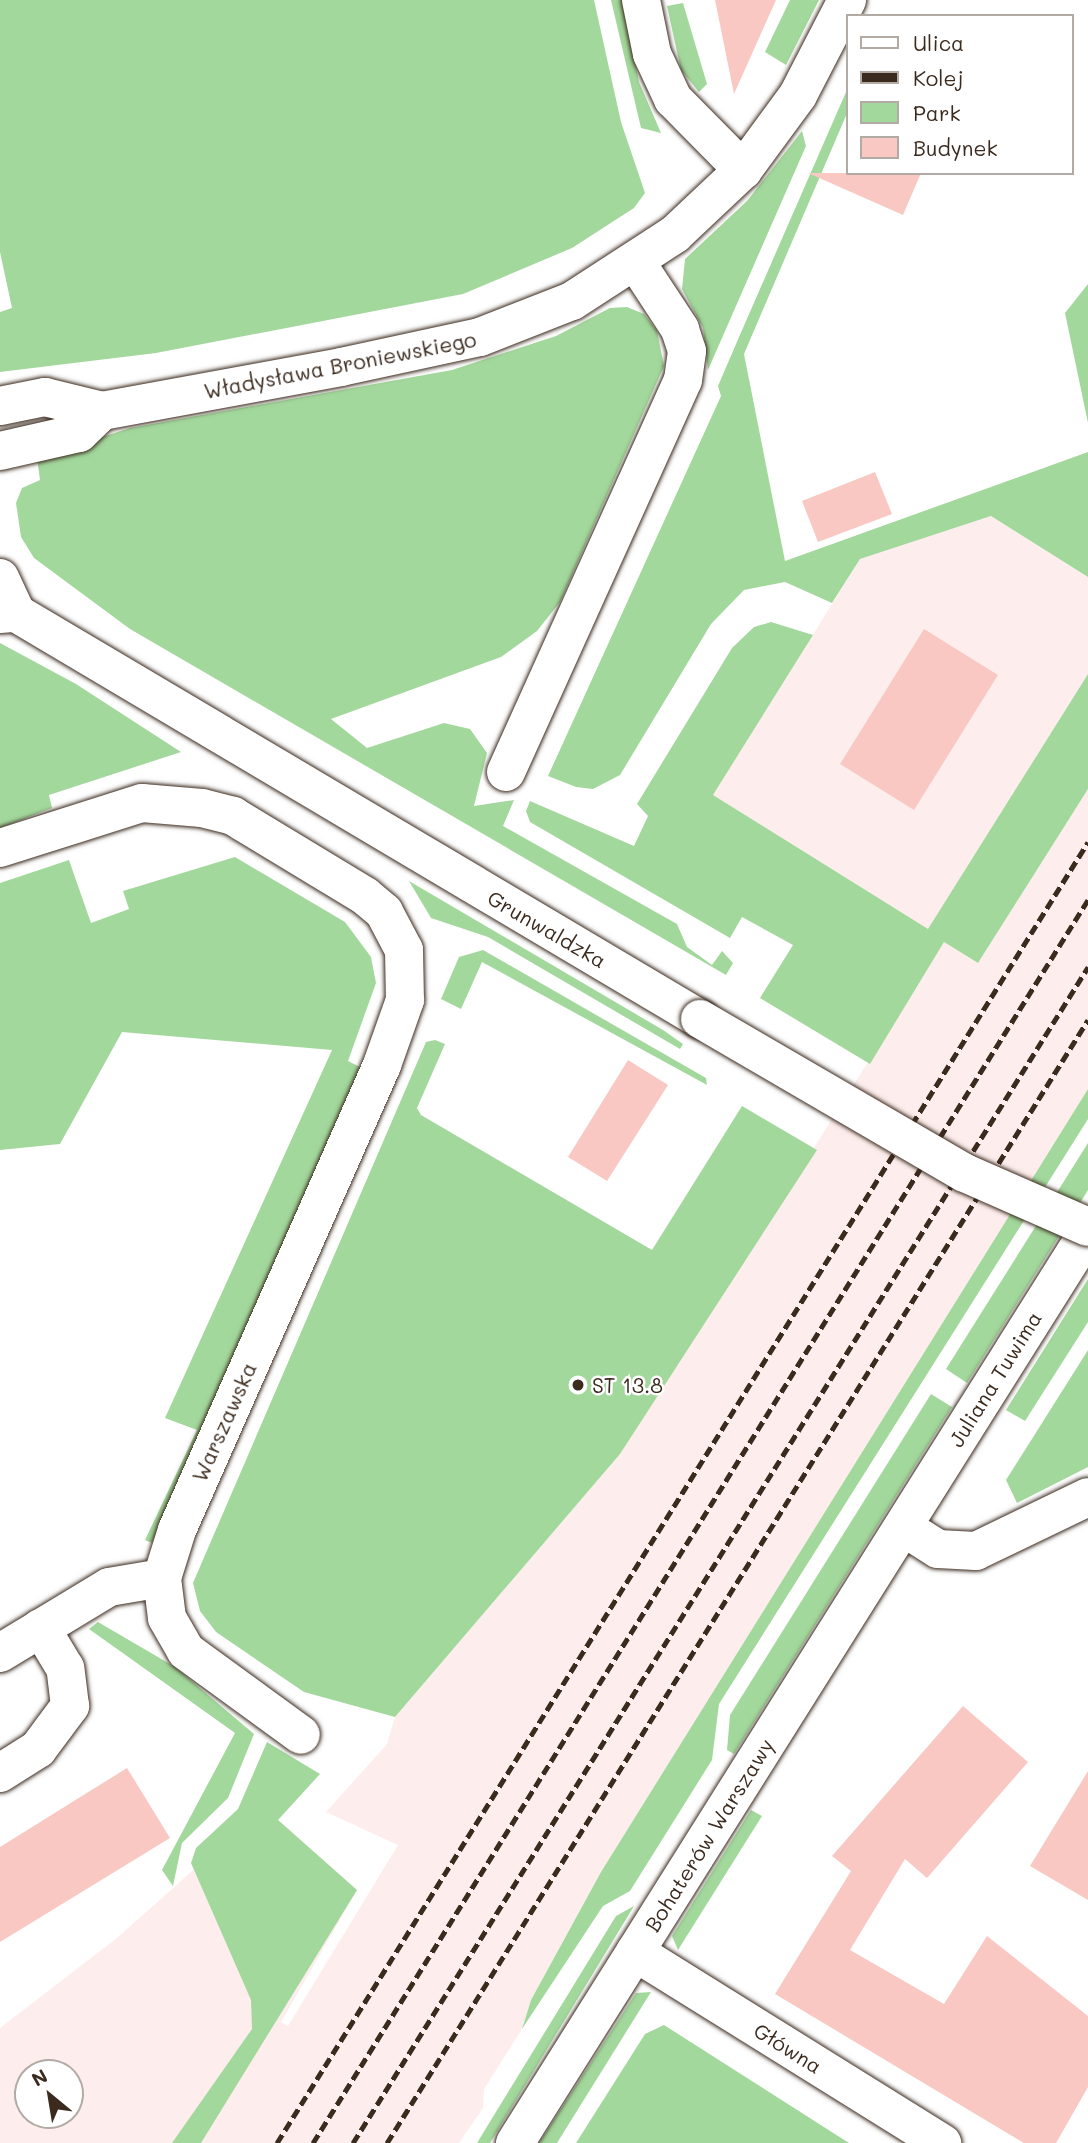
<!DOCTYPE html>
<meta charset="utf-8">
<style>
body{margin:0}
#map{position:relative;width:1088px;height:2143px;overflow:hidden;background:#fff;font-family:Mali,sans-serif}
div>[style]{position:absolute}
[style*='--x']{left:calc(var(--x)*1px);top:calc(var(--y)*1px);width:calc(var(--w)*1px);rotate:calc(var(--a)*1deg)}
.built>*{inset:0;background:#fdeeed}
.green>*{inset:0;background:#a3d89c}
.building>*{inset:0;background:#f9c8c3}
.roads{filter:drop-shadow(0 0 2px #3b2a1e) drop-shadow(0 0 2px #3b2a1e)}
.minor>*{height:38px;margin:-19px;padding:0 19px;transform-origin:19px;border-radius:19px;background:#fff}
.rail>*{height:5px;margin-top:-2.5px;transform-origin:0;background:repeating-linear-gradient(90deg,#3b2a1e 0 10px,transparent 0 15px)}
.bridges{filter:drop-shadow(0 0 2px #3b2a1e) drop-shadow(0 0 2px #3b2a1e)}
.minor-bridge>*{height:38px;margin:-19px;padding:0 19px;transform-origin:19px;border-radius:19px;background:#fff}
.dots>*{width:19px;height:19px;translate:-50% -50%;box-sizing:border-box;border:4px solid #fff;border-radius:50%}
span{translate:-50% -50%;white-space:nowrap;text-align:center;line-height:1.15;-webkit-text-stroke:5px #fff;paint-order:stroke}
.street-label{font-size:21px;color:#3b2a1e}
.poi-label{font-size:21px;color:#3b2a1e}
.left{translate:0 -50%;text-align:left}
.legend{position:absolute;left:846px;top:14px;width:228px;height:161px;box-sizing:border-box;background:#fff;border:2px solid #b1aaa5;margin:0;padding:9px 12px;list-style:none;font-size:21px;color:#3b2a1e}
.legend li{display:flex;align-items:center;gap:14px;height:35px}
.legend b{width:35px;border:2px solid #b1aaa5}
.north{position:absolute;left:14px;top:2059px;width:70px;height:70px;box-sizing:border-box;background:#fff;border:2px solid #b1aaa5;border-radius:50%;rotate:330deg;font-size:19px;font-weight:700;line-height:28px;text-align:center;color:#3b2a1e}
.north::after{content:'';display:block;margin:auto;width:24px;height:32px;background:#3b2a1e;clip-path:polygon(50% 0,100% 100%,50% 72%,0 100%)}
</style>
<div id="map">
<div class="built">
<div style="clip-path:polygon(991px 516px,1088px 577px,1088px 674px,928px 930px,713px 795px,860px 559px)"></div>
<div style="clip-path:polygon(evenodd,1088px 789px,1088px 1089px,601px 1872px,531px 2000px,522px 2029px,484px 2089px,483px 2108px,459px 2143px,0 2143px,0 2028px,117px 1938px,264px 1807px,357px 1890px,281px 2022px,288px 2026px,398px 1845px,326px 1812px,387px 1744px,395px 1717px,620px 1454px,944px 942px,978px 963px,1088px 789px,28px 2073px,70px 2073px,70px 2115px,28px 2115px,28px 2073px)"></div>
</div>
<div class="green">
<div style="clip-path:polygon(0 0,594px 0,621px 122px,645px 193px,634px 208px,572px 248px,463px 294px,156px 353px,0 372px,0 312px,12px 308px,0 252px)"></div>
<div style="clip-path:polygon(611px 0,622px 0,639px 82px,661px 133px,641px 128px)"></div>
<div style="clip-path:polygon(790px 0,819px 0,786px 65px,765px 52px)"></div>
<div style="clip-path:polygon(683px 3px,707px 84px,699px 92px,681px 70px,667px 6px)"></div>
<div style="clip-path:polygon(846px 92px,848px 111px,744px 354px,785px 561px,1088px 452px,1088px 577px,991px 516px,860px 559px,832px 603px,785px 582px,744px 590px,711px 624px,620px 775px,593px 789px,576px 787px,548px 776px,721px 396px,718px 386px,736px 344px)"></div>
<div style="clip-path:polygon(802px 131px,806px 146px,708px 370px,703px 328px,682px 289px,685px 259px,747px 201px)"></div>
<div style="clip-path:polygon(1088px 284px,1088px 423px,1065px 313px)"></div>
<div style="clip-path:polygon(627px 307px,644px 314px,657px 331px,664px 366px,560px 602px,537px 631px,501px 657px,331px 719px,367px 748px,444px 723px,470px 729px,487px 753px,474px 806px,514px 800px,503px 826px,677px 924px,687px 947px,712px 965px,722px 951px,733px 963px,726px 975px,130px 629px,34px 558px,21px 537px,16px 503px,22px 488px,40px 480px,37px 458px,130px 428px,452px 370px,556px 336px,610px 308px)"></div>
<div style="clip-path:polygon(771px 622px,813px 635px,713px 795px,928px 929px,1088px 674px,1088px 789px,978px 963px,944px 942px,870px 1064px,760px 998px,793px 945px,742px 917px,730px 938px,530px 822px,526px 811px,530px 801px,634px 846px,648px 816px,637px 804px,732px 648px,754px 627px)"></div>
<div style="clip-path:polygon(0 643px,76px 684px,181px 752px,49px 795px,52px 808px,0 828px)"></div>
<div style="clip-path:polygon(235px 857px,345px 922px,371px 957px,376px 983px,348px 1061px,362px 1068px,152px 1543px,145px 1540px,197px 1430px,165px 1418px,332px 1050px,122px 1032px,60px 1144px,0 1150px,0 883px,69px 860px,91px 923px,129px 909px,123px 891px)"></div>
<div style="clip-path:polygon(409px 881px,663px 1030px,683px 1044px,680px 1049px,488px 937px,431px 918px)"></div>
<div style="clip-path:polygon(483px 950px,706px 1078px,707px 1085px,482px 962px,461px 1009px,441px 999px,459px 957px)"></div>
<div style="clip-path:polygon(435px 1040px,445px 1044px,417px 1108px,421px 1115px,652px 1250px,742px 1106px,817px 1150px,620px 1454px,395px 1717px,304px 1692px,216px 1632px,200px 1611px,193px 1583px,426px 1042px)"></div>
<div style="clip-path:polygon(1088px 1089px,1088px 1119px,719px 1704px,712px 1760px,630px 1891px,603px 1906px,522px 2029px,531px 2000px,601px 1872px)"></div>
<div style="clip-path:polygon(1088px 1143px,1088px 1190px,967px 1383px,946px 1369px)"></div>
<div style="clip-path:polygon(1088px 1279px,1088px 1322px,1025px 1421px,1006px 1410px)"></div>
<div style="clip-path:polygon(1088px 1350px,1088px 1467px,1017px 1503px,1006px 1480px)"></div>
<div style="clip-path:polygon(931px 1394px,952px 1407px,734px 1754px,727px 1750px,730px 1715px)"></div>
<div style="clip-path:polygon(98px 1622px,175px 1667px,254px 1734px,228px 1798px,182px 1843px,173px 1886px,162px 1870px,235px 1733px,89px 1629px)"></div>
<div style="clip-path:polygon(267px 1742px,320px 1774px,278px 1820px,357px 1890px,201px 2143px,172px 2143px,252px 2029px,251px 2000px,191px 1863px,196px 1848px,238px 1809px)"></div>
<div style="clip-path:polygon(751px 1810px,762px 1816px,678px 1950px,672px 1936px)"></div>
<div style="clip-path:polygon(634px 1906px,490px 2143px,477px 2143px,616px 1916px)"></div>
<div style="clip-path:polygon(651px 1992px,557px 2143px,539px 2143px,636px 1993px)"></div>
<div style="clip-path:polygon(664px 2025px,849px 2143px,576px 2143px,645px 2034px)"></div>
</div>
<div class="building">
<div style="clip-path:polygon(715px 0,776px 0,734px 94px)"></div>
<div style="clip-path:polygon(808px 173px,921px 173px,903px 215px)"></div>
<div style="clip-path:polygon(875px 472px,892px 514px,818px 542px,802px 501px)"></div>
<div style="clip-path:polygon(924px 629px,998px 675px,914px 810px,840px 764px)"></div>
<div style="clip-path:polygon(628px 1060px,668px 1085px,607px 1181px,568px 1157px)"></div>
<div style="clip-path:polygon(963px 1706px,1028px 1762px,927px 1878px,905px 1859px,850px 1950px,944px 2004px,987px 1936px,1088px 2016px,1088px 2087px,1056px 2143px,1024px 2143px,775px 1994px,851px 1871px,832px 1856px)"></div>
<div style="clip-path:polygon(127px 1768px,170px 1838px,0 1942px,0 1847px)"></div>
<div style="clip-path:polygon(1088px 1771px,1088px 1900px,1030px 1866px)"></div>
</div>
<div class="roads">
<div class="minor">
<div style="--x:641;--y:0;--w:55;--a:78.5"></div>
<div style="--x:652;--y:54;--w:50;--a:65"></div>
<div style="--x:673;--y:99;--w:100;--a:45.4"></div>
<div style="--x:0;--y:406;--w:46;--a:-11.3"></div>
<div style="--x:45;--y:397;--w:59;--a:13.8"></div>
<div style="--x:102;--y:411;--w:243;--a:-10.4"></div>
<div style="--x:341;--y:367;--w:142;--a:-12.2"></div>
<div style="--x:480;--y:337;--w:99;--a:-21.4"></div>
<div style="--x:572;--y:301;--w:123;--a:-33"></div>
<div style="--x:675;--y:234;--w:93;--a:-43.3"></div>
<div style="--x:743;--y:170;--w:93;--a:-53.7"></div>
<div style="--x:798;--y:95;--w:107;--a:-62.7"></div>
<div style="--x:0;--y:451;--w:81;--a:-12.8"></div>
<div style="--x:79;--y:433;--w:32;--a:-44"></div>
<div style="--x:0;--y:578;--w:38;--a:65"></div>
<div style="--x:0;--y:614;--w:16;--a:-4"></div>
<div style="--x:16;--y:613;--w:795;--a:30.69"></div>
<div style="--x:506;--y:772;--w:430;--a:-65.7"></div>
<div style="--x:683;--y:380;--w:29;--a:-82"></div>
<div style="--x:687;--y:351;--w:23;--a:-108"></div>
<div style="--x:680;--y:329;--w:80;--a:-123.3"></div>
<div style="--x:0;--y:848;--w:149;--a:-17.6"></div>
<div style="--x:142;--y:803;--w:60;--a:4.8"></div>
<div style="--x:202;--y:808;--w:32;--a:14"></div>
<div style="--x:233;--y:816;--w:154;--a:31.2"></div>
<div style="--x:365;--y:896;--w:25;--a:40"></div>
<div style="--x:384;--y:912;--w:43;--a:62.2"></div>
<div style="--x:404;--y:950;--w:50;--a:88.9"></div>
<div style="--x:405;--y:1000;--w:69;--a:109.5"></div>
<div style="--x:382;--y:1065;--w:508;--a:113.79"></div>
<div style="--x:177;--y:1530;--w:50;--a:107.4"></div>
<div style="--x:162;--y:1578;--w:40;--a:82.9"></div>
<div style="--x:167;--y:1618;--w:38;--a:60"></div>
<div style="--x:186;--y:1651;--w:142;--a:36.1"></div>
<div style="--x:903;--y:1527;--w:41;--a:32.2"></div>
<div style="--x:938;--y:1549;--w:38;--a:3"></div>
<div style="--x:976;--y:1551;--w:124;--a:-25.7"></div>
<div style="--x:0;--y:1653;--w:127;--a:-31.2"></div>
<div style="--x:109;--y:1587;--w:54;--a:-9.6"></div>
<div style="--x:0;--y:1773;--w:45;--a:-32.3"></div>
<div style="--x:38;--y:1749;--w:54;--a:-53.3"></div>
<div style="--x:70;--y:1706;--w:38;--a:-97"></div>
<div style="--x:65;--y:1668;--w:47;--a:-121"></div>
<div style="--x:635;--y:1952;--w:362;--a:31.9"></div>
<div style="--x:515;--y:2143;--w:1076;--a:-57.83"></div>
</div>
</div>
<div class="rail">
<div style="--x:277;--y:2143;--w:1533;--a:-58.06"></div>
<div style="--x:313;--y:2143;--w:1465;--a:-58.06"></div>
<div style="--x:353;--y:2143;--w:1387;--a:-57.99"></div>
<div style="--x:387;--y:2143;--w:1324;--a:-58.03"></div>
</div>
<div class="bridges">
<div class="minor-bridge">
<div style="--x:700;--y:1019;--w:306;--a:30.2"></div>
<div style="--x:965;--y:1173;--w:134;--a:23.7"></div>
</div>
</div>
<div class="dots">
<div style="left:578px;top:1385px;background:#3b2a1e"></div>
</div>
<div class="street-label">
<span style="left:340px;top:365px;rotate:-11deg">Władysława Broniewskiego</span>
<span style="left:547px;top:929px;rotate:30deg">Grunwaldzka</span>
<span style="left:995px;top:1379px;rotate:-58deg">Juliana Tuwima</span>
<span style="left:224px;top:1422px;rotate:-66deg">Warszawska</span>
<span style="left:709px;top:1835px;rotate:-58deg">Bohaterów Warszawy</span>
<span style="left:788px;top:2048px;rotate:32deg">Główna</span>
</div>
<div class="poi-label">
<span class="left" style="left:592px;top:1385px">ST 13.8</span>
</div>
<ul class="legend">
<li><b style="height:9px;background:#fff"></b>Ulica</li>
<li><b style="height:9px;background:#3b2a1e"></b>Kolej</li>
<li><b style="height:19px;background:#a3d89c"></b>Park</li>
<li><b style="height:19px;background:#f9c8c3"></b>Budynek</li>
</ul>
<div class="north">N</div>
</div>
